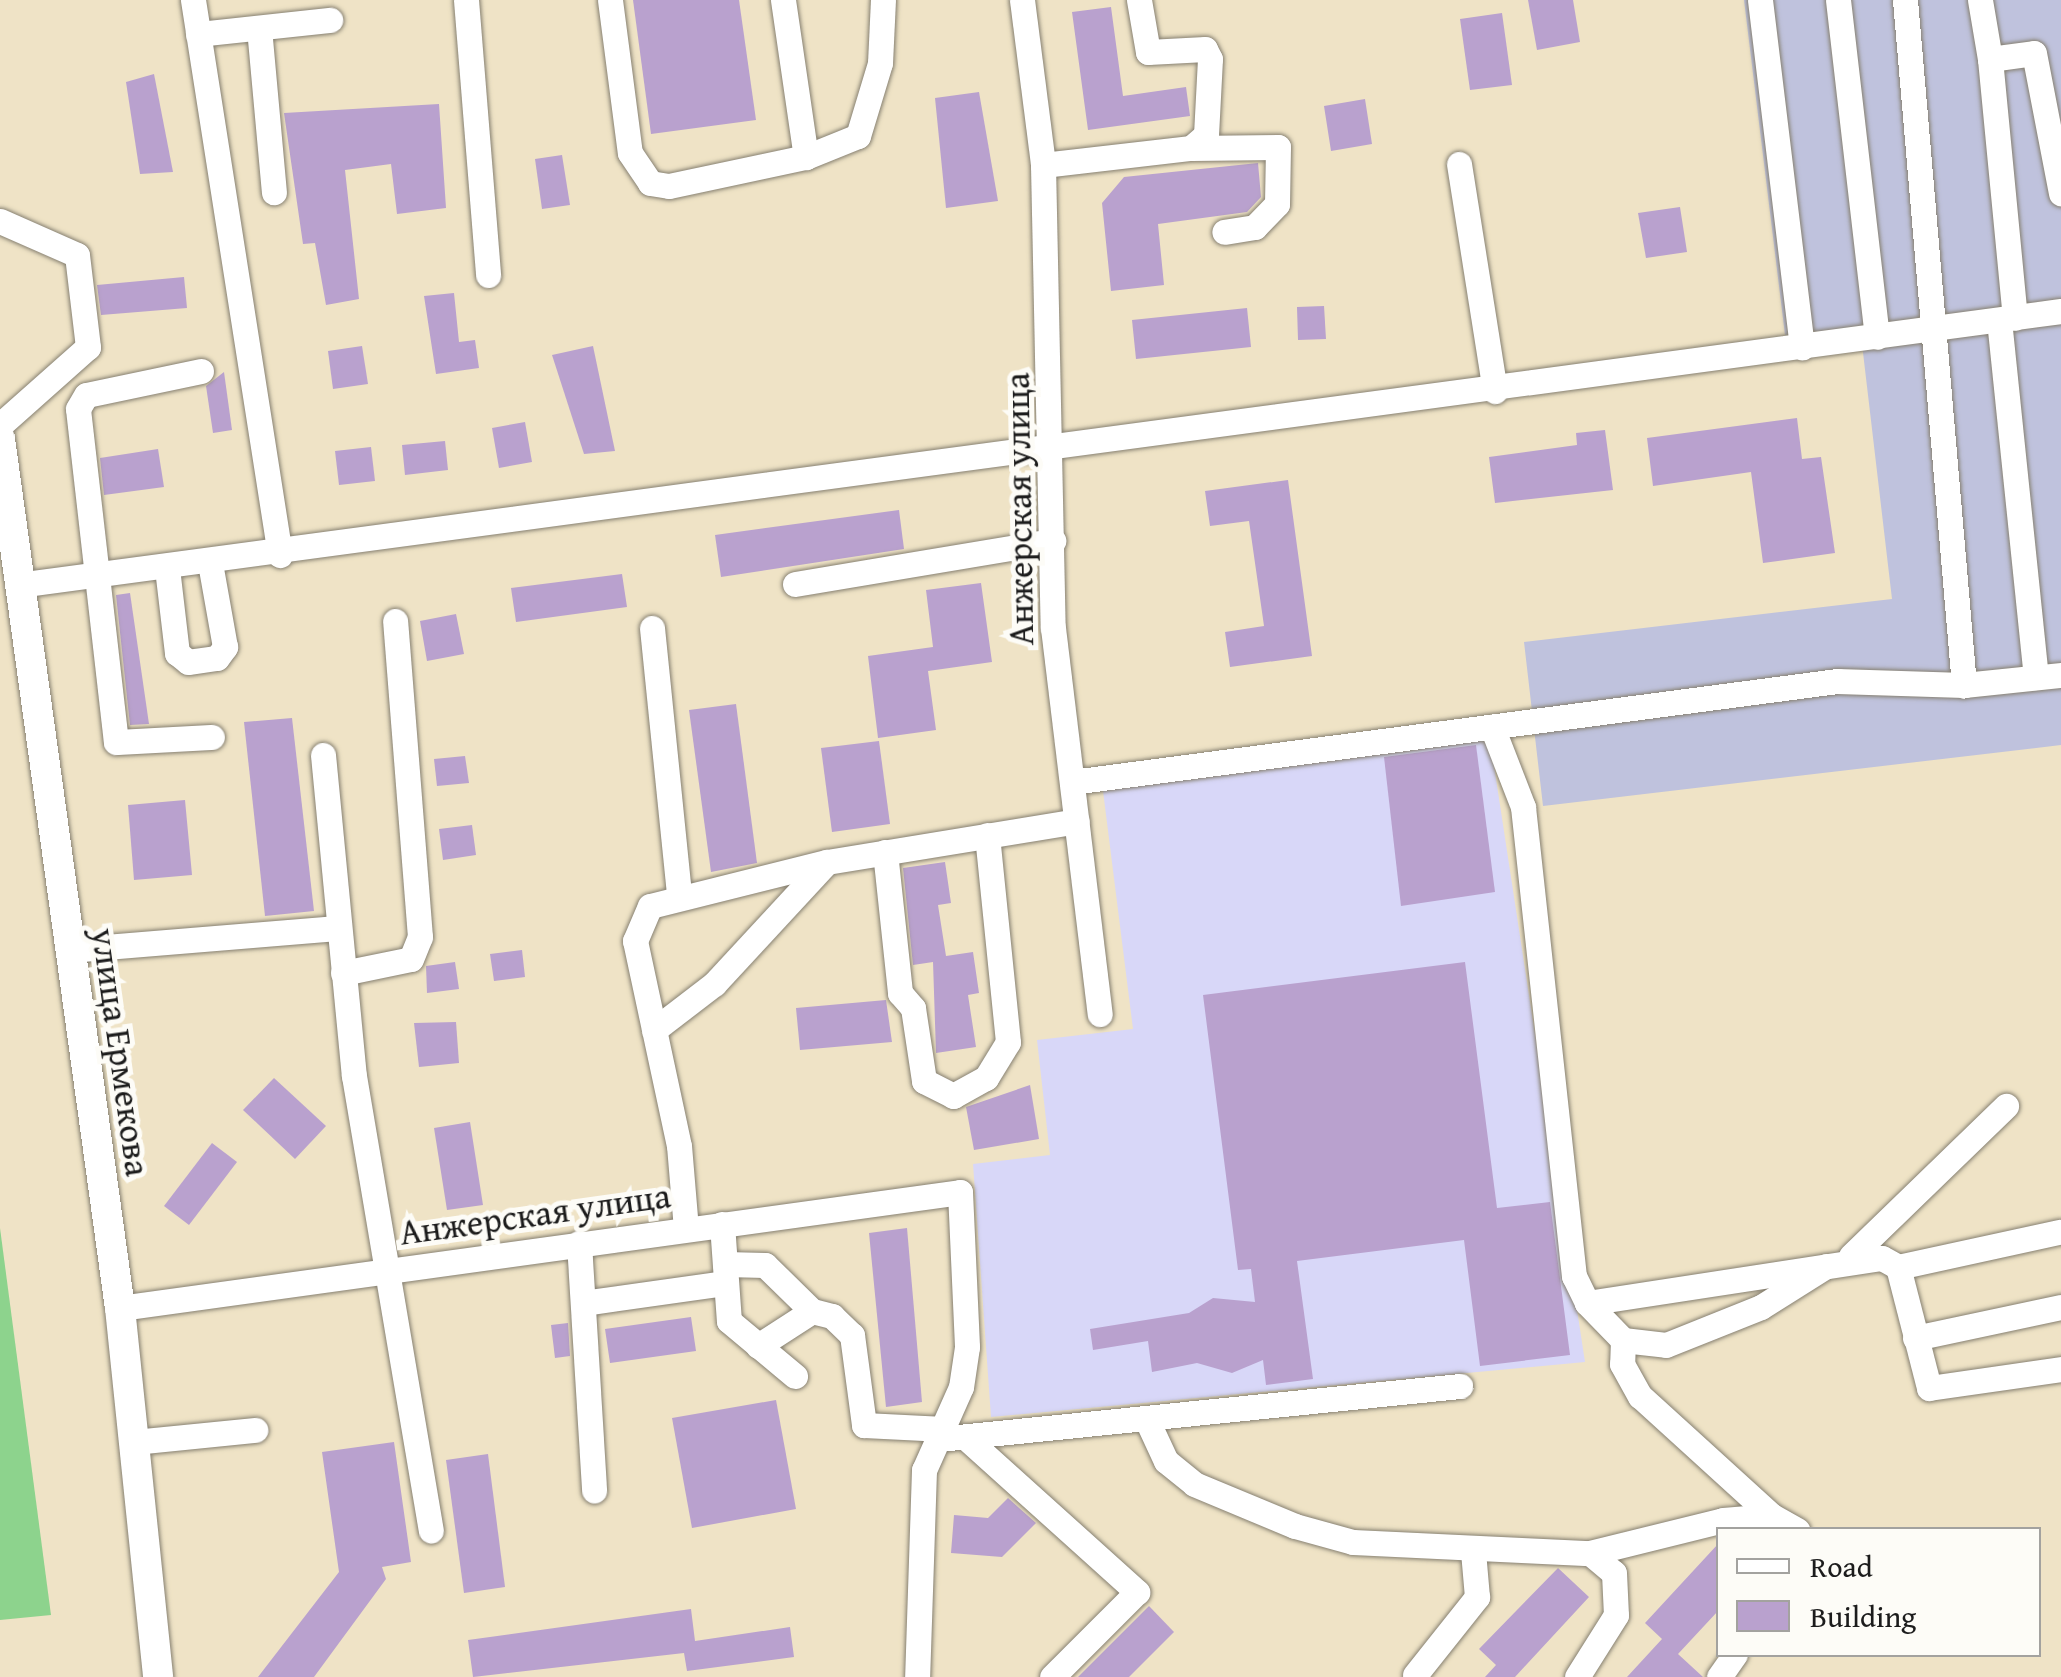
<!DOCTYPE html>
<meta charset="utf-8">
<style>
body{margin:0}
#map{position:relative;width:2061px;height:1677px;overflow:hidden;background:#efe3c6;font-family:"Gentium Book Plus",serif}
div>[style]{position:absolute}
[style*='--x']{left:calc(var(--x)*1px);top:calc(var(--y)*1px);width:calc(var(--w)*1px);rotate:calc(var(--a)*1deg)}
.built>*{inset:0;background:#d8d7f8}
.industrial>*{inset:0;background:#bfc2dd}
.green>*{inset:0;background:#8dd38d}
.building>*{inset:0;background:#b9a1ce}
.roads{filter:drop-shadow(0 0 2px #868071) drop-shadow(0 0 2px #868071)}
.minor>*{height:25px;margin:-12.5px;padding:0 12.5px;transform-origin:12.5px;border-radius:12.5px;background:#fff}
.major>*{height:30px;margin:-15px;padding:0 15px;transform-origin:15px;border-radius:15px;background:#fff}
span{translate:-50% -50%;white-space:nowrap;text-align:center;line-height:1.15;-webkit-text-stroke:10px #fdfcf7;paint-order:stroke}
.street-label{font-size:35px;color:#1c1c1c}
.legend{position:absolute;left:1716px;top:1527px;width:325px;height:130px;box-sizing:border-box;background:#fdfcf7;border:2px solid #a3a29f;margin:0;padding:12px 18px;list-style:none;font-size:30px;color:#1c1c1c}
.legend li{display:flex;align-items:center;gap:20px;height:50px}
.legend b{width:50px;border:2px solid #a3a29f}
</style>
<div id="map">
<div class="built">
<div style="clip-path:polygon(1489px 733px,1585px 1362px,991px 1417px,973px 1164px,1050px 1155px,1037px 1040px,1133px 1029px,1103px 791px)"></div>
</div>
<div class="industrial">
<div style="clip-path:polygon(1744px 0,2061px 0,2061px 745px,1543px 806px,1524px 642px,1892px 599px,1860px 327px,1785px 335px)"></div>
</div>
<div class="green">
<div style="clip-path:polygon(0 1228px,51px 1615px,0 1620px)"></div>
</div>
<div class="building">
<div style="clip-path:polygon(633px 0,739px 0,756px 120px,651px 134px)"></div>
<div style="clip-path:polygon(1528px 0,1573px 0,1580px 42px,1537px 50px)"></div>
<div style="clip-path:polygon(1111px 7px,1123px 96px,1186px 87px,1190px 116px,1088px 130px,1072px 12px)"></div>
<div style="clip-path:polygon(1502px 13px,1512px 85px,1470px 90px,1460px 19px)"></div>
<div style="clip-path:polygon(154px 74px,173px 172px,140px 174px,126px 82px)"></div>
<div style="clip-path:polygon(979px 92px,998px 201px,946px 208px,935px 98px)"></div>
<div style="clip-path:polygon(1365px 99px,1372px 144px,1331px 151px,1324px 106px)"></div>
<div style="clip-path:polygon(439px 104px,446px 208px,397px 214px,391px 164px,345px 170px,359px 299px,326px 305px,315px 243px,303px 244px,284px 113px)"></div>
<div style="clip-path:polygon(562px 155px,570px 205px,542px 209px,535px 159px)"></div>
<div style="clip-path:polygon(1258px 163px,1261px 197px,1247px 212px,1158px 224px,1164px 285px,1111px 291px,1102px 203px,1124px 177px)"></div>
<div style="clip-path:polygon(1680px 207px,1687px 252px,1646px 258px,1638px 213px)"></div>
<div style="clip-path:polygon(184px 277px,187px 308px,101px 315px,97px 285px)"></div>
<div style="clip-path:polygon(454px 293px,459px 342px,475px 340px,479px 368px,436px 374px,424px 296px)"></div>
<div style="clip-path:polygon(1324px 306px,1326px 339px,1298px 340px,1297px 307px)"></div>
<div style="clip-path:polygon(1247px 308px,1251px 347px,1136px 359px,1132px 320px)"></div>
<div style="clip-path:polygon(362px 346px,368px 384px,333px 389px,328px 351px)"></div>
<div style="clip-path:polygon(593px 346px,615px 451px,584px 454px,552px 355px)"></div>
<div style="clip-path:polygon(224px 372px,232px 430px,213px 433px,206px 386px)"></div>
<div style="clip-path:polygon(1797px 418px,1802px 459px,1821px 457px,1835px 553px,1763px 563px,1751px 472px,1653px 486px,1647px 438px)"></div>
<div style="clip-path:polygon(525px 422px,532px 462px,499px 468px,492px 428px)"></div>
<div style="clip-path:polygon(1605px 430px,1613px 490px,1495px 503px,1489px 457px,1577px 445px,1576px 433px)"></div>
<div style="clip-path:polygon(445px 441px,448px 470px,405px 475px,402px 445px)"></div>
<div style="clip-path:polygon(371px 447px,375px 481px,339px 485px,335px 451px)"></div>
<div style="clip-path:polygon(158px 449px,164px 487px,104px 495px,100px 458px)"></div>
<div style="clip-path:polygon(1288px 480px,1312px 656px,1230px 667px,1225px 632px,1264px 626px,1249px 521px,1210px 526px,1205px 491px)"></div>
<div style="clip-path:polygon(899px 510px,904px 549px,721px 577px,715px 535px)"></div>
<div style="clip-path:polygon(622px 574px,627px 607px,516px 622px,511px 588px)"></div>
<div style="clip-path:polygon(981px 583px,992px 662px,928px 671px,936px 730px,878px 738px,868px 656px,933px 647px,926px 590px)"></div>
<div style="clip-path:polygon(130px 593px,149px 724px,130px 725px,116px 595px)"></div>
<div style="clip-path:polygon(456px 614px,464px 654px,427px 661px,420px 621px)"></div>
<div style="clip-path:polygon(736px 704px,757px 863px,711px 872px,689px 710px)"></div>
<div style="clip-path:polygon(292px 718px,314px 911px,265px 916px,244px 722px)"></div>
<div style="clip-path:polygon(879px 741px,890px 824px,832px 832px,821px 748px)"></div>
<div style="clip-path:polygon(1476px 745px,1495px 892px,1401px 906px,1384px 757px)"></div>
<div style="clip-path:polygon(465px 756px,469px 783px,437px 786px,434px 759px)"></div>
<div style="clip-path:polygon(185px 800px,192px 875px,134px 880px,128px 805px)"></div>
<div style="clip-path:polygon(472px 825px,476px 855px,443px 860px,439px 829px)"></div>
<div style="clip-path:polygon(945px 862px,951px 903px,938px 905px,946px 956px,973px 952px,979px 993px,968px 995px,976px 1047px,936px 1053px,933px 962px,913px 965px,903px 868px)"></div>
<div style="clip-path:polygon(522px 950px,525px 977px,494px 981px,490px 954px)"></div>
<div style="clip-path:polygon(455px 962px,459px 989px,427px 993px,426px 966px)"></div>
<div style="clip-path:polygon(1465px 962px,1497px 1208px,1550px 1202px,1570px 1355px,1480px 1366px,1464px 1240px,1297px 1261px,1313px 1379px,1266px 1385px,1263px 1360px,1232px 1373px,1197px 1363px,1152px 1372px,1148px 1341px,1093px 1350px,1090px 1329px,1189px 1313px,1213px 1298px,1255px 1302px,1251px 1269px,1238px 1270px,1203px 995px)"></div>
<div style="clip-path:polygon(886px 1000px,892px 1042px,800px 1050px,796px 1008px)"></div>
<div style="clip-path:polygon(456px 1022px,459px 1063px,419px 1067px,414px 1023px)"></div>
<div style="clip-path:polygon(274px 1078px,326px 1126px,295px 1159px,243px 1110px)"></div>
<div style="clip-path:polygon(1030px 1085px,1039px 1139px,974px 1150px,966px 1107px)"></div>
<div style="clip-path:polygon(470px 1122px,483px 1205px,447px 1210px,434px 1128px)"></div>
<div style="clip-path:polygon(212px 1143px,237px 1162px,189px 1225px,164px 1206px)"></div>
<div style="clip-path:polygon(907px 1228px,922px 1402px,886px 1407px,869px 1233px)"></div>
<div style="clip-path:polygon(691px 1317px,696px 1351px,610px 1363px,605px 1329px)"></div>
<div style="clip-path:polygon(568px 1323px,570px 1356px,555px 1358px,551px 1325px)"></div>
<div style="clip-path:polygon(776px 1400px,796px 1509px,692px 1528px,672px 1418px)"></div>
<div style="clip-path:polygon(394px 1442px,411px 1562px,382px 1567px,386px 1579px,314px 1677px,258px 1677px,339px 1572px,322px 1452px)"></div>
<div style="clip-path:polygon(488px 1454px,505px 1587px,464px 1593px,446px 1460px)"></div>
<div style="clip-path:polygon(1008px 1498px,1036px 1523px,1002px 1557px,951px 1553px,954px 1515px,988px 1518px)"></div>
<div style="clip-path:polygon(1718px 1544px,1718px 1611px,1678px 1654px,1703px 1677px,1627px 1677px,1662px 1639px,1645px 1623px)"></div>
<div style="clip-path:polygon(1558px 1568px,1589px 1597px,1515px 1677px,1485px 1677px,1496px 1665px,1479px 1649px)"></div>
<div style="clip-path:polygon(1149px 1606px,1174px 1632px,1129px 1677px,1078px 1677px)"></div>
<div style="clip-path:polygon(691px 1609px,695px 1641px,790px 1627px,794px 1657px,687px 1671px,684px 1653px,473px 1677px,468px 1640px)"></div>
</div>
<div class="roads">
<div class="minor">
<div style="--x:193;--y:0;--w:562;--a:81.09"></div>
<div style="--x:466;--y:0;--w:276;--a:85.4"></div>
<div style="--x:610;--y:0;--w:154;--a:82.6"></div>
<div style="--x:630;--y:153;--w:36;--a:56"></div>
<div style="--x:650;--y:183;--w:19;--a:9"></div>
<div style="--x:669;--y:186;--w:140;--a:-12"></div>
<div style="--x:806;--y:157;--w:56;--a:-22"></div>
<div style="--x:858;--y:136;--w:76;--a:-73.2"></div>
<div style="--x:880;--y:63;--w:63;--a:-87.3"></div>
<div style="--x:783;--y:0;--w:159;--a:81.7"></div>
<div style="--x:1022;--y:0;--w:166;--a:82.7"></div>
<div style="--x:1043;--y:165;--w:463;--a:88.8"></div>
<div style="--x:1053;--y:628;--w:389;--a:83.1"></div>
<div style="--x:1760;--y:0;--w:350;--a:83.1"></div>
<div style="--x:1838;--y:0;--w:339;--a:83.4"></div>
<div style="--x:1905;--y:0;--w:688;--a:85.08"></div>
<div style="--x:1980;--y:0;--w:60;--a:80.4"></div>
<div style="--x:1990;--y:59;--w:44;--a:-7.8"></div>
<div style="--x:2034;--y:53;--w:143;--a:79.1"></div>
<div style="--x:259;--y:28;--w:165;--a:84.8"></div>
<div style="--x:198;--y:34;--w:133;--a:-6.1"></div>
<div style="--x:1990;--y:59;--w:260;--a:84.5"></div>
<div style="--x:1191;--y:148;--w:87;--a:-0.7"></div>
<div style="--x:1278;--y:147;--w:57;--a:91"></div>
<div style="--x:1277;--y:204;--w:32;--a:134"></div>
<div style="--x:1255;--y:227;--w:31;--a:171"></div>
<div style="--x:1459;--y:164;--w:230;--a:81"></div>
<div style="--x:1043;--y:165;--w:149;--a:-6.6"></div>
<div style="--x:1191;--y:148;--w:20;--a:-41"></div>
<div style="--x:1206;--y:135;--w:76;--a:-87"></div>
<div style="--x:1210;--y:59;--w:11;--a:-117"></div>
<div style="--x:1205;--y:49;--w:57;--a:177"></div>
<div style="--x:1148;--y:52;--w:53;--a:-99.8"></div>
<div style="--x:0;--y:221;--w:84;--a:23.8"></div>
<div style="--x:77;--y:255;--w:93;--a:83.2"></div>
<div style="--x:88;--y:347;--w:118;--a:138.4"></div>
<div style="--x:1999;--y:320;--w:359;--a:84.1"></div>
<div style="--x:201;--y:371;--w:117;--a:168.2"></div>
<div style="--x:86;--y:395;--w:16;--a:120"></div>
<div style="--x:78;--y:409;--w:335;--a:83.5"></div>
<div style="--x:116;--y:742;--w:96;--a:-3"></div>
<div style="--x:167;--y:568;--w:86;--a:83.3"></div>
<div style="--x:177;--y:653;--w:14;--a:39"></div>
<div style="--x:188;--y:662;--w:29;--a:-8"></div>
<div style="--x:217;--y:658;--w:14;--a:-54"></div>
<div style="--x:225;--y:647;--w:85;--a:-100.1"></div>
<div style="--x:795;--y:584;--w:262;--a:-9.5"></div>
<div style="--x:18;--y:585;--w:2061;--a:-7.64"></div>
<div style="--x:652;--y:628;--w:265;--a:84.2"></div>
<div style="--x:1492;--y:727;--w:86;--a:68.8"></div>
<div style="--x:1523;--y:807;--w:472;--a:83.8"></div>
<div style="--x:1574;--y:1276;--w:30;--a:64"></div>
<div style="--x:1587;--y:1303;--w:52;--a:45.8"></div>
<div style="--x:1623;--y:1340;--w:43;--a:6.6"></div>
<div style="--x:1666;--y:1345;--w:102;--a:-21.8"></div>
<div style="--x:1761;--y:1307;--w:77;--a:-32.2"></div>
<div style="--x:323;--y:755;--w:322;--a:84.5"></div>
<div style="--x:354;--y:1076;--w:461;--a:80.4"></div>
<div style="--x:1072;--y:782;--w:772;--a:-7.52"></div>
<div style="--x:1837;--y:681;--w:127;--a:1.8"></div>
<div style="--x:1964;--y:685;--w:98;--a:-5.9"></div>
<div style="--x:885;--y:852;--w:142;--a:83.9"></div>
<div style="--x:900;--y:993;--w:20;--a:49"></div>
<div style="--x:913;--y:1008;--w:74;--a:81.4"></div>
<div style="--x:924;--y:1081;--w:33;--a:27"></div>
<div style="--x:953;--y:1096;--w:38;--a:-29"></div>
<div style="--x:986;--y:1078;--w:42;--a:-58.6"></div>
<div style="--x:1008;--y:1042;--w:208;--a:-95.8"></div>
<div style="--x:69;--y:950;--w:269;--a:-4.7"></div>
<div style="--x:343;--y:973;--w:69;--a:-11.6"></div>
<div style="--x:411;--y:959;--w:24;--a:-68"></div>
<div style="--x:420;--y:937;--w:317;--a:-94.5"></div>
<div style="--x:654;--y:1030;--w:76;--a:-37.5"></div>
<div style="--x:714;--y:984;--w:166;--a:-47.2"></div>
<div style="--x:722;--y:1224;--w:97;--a:85.9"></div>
<div style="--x:729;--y:1321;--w:86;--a:39.8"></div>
<div style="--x:686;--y:1229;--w:83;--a:-94.8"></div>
<div style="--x:679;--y:1146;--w:210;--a:-102.1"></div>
<div style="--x:635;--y:941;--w:38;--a:-67"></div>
<div style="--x:650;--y:906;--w:182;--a:-14"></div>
<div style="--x:827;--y:862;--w:253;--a:-9.3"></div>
<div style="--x:579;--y:1243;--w:248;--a:86.5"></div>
<div style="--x:1851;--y:1256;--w:216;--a:-44.1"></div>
<div style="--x:725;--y:1264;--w:40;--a:1.4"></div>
<div style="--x:765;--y:1265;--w:66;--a:44.4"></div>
<div style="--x:1898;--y:1267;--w:165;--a:-12.3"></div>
<div style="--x:583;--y:1303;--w:144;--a:-8"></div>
<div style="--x:1587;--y:1303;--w:298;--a:-8.7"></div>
<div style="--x:1882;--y:1258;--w:18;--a:29"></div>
<div style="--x:1898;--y:1267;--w:125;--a:75.6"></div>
<div style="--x:1929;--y:1388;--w:133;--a:-8.2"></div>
<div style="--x:120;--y:1308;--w:848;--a:-7.86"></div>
<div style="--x:960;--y:1192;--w:155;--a:87.4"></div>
<div style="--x:967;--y:1347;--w:40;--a:98.5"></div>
<div style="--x:961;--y:1387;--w:91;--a:114"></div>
<div style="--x:924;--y:1470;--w:207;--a:91.9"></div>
<div style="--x:1915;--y:1338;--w:149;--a:-12"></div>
<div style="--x:1623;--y:1340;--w:24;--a:92"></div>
<div style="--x:1622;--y:1364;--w:37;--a:61"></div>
<div style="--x:1640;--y:1396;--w:178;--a:42.3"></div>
<div style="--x:758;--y:1346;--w:64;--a:-32.9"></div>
<div style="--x:812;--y:1311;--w:21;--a:14"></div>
<div style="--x:832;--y:1316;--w:28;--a:44"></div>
<div style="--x:852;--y:1335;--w:91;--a:82.4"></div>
<div style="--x:864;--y:1425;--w:80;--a:2.9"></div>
<div style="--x:1146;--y:1418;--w:47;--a:65.1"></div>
<div style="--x:1166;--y:1461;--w:36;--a:39"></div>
<div style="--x:1194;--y:1484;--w:109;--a:22.6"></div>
<div style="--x:1295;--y:1526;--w:60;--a:15.4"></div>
<div style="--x:1353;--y:1542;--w:237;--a:2.7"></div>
<div style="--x:1590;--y:1553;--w:31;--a:40"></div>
<div style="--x:1614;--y:1573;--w:42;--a:87.3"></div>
<div style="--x:1616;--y:1615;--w:73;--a:122.2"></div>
<div style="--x:965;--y:1437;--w:232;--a:42"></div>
<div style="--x:1137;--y:1592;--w:120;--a:135"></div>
<div style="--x:939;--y:1439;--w:524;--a:-5.81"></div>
<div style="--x:134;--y:1442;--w:122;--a:-5.7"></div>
<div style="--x:1590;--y:1553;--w:137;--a:-13.9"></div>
<div style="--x:1723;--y:1520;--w:49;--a:-4.7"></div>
<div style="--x:1772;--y:1516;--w:29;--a:29"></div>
<div style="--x:1415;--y:1675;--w:100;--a:-51.5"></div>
<div style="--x:1477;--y:1597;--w:46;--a:-95"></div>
<div style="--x:1719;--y:1677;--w:28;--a:-55"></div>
</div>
<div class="major">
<div style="--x:0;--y:439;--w:877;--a:82.14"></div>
<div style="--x:120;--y:1308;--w:371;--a:84.1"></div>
</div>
</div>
<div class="street-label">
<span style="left:1019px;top:509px;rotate:-91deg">Анжерская улица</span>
<span style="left:121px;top:1052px;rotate:82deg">улица Ермекова</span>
<span style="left:535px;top:1214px;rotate:-8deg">Анжерская улица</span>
</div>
<ul class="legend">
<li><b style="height:12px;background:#fff"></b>Road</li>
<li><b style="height:28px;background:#b9a1ce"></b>Building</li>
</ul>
</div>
